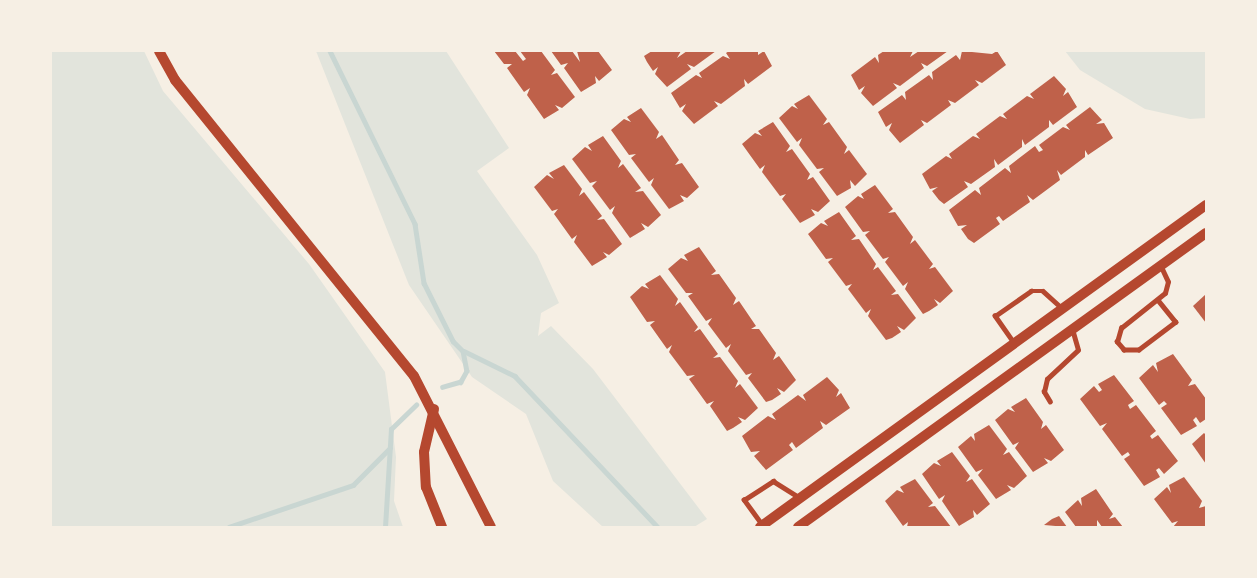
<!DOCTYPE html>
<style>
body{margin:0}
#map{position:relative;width:1257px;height:578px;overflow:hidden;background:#f6efe4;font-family:Quicksand,sans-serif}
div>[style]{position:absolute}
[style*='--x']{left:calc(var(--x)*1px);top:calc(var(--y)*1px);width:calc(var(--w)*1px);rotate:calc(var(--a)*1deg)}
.green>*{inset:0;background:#e2e4dc}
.stream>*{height:4.5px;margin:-2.25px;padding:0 2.25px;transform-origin:2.25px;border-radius:2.25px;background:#c9d6d2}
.building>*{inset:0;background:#bf614a}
.service>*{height:4.5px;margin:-2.25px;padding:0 2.25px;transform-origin:2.25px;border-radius:2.25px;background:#b5482f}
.tertiary>*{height:10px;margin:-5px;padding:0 5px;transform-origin:5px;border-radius:5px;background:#b5482f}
span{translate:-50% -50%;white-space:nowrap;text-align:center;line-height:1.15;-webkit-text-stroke:7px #f6efe4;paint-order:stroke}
.frame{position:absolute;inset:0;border:52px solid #f6efe4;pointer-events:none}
</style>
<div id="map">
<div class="green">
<div style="clip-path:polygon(51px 51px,144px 51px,163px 91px,309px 264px,385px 372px,396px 457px,394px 501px,403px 527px,51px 527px)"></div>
<div style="clip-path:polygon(316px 51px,446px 51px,509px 148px,477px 171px,537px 255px,559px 303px,541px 313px,538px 336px,551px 326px,593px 369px,707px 519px,694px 527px,603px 527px,553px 481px,526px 414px,472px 377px,409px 285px)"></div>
<div style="clip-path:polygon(1065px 51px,1206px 51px,1206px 118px,1190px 119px,1145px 109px,1080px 70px)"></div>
</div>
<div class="stream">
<div style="--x:330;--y:51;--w:193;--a:63.8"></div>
<div style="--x:415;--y:224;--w:60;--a:81.3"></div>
<div style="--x:424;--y:283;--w:65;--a:63.4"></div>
<div style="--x:453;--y:341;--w:14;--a:45"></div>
<div style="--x:463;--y:351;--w:20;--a:79"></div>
<div style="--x:467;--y:371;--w:13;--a:119"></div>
<div style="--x:461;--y:382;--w:19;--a:164"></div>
<div style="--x:464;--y:351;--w:57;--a:26.1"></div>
<div style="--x:515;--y:376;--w:208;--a:46.6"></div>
<div style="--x:229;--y:527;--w:131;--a:-18.7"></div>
<div style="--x:353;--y:485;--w:52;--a:-45"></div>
<div style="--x:385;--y:527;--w:98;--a:-86.5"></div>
<div style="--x:391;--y:429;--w:35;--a:-44"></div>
</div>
<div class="building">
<div style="clip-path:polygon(494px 51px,515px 51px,523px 61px,526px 59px,520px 51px,541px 51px,555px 70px,551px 75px,557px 73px,575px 97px,562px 108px,555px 105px,559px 110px,544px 119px,527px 95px,530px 88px,524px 92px,507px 68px,512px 64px,504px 64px)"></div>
<div style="clip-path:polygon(551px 51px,572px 51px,580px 62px,577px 51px,598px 51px,612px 70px,599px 81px,595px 76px,596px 83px,581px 92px,564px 68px,568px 63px,561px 65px)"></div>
<div style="clip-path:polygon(652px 51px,681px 51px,677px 58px,687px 51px,716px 51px,694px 67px,687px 64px,691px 69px,667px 87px,655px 74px,658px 67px,653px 71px,647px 62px,644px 56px)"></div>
<div style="clip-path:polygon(729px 51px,758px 51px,758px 55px,764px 51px,772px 66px,748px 84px,744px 79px,745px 86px,721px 104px,714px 101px,718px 106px,694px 124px,682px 111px,686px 104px,680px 108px,671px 93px,696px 75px,702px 78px,699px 73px,723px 56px,730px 59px,726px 53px)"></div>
<div style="clip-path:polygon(884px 51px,913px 51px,910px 57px,919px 51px,948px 51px,927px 66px,921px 63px,924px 68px,900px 86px,893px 83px,897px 88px,873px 106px,861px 93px,865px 86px,859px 90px,851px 75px,875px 57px,879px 63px,878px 55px)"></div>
<div style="clip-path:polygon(962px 51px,992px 54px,997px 51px,1006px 65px,982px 83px,975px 80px,979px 85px,955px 103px,948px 100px,951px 105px,927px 123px,921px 120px,924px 125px,900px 143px,889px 130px,892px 123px,886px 127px,878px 112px,902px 95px,906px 100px,905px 92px,929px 75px,933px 80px,932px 72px,956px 55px,960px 60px)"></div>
<div style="clip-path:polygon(1054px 76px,1066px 89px,1063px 96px,1068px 92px,1077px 107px,1053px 125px,1049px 120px,1049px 127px,1025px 145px,1022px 139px,1022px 147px,998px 165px,994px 159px,995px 167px,971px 184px,964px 181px,968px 187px,944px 204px,939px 200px,932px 191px,938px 187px,930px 189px,922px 174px,946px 156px,952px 159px,949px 154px,973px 136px,980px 139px,976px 134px,1000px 116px,1007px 119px,1003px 114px,1027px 96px,1034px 99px,1030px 94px)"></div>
<div style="clip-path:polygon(809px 95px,827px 119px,823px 125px,829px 122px,847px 147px,844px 154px,849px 150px,867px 174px,855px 186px,850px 180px,851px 188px,837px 196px,819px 172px,824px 168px,817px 169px,799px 145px,802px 138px,797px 142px,779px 118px,792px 106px,798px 109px,794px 104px)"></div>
<div style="clip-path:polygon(1090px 107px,1102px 120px,1096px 124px,1104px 123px,1113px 138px,1088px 155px,1085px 150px,1085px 157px,1061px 175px,1057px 170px,1060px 180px,1033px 200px,1027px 195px,1030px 202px,1003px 221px,999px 216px,996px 218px,1000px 224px,974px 243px,968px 239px,961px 229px,967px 225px,958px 226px,949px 210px,975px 190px,981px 195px,979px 188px,1005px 168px,1011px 173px,1009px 166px,1035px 146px,1039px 152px,1043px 150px,1039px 145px,1063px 127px,1070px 130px,1066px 125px)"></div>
<div style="clip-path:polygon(641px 108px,659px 132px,656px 139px,662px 135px,679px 160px,675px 165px,682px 163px,699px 187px,687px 198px,680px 195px,684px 201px,669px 209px,651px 185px,654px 178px,649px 182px,631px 158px,636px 154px,629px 155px,611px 130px,624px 119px,631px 122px,627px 117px)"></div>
<div style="clip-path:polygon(773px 122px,790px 146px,786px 152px,792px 149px,810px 174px,807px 180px,813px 177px,830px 201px,818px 212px,811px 209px,815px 215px,800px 223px,782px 199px,786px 194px,780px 196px,762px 172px,765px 165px,760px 169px,742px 144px,755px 133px,762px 136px,758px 131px)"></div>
<div style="clip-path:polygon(603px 136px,621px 161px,618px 168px,623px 164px,641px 188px,635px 192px,643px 191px,661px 215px,648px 227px,641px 223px,645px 229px,630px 238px,612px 213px,615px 206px,610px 210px,592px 186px,597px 181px,590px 183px,572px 159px,585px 147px,592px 151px,588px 145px)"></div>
<div style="clip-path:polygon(564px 165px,582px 189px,579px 196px,584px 192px,602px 216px,597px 220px,604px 219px,622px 244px,609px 255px,603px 252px,607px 257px,592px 266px,574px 242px,577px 235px,572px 239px,554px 214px,558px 209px,552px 211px,534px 187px,547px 175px,554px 179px,549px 173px)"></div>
<div style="clip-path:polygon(875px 185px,893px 209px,888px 213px,895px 212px,913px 237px,910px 244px,915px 240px,933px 264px,929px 269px,935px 267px,953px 291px,940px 303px,934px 299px,938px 305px,929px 311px,923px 314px,905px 289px,908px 282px,903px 286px,885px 262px,889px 257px,883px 259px,865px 235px,870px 231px,863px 232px,845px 207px,858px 196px,864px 199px,861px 194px)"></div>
<div style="clip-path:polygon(839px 212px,856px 236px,851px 240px,859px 239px,876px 264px,873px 270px,878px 267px,896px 291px,891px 295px,898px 294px,916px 318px,904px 330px,897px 326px,901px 332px,892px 338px,886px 340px,868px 316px,871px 309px,866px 313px,848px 289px,852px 284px,846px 286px,828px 262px,833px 258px,826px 259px,808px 234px,821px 223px,828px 226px,824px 221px)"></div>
<div style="clip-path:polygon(699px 247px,716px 271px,711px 275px,719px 274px,736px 298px,733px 305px,739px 301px,756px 326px,751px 329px,759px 329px,776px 353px,773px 360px,779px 356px,796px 380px,784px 392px,777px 388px,781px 394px,772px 400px,766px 402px,748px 378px,752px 373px,746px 375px,728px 351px,731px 344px,726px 348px,708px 324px,712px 318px,706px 321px,688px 296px,693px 293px,686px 293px,668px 269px,681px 258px,688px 261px,684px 255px)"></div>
<div style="clip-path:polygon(660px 275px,678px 299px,675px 306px,680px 302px,698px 327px,694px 332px,700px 329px,718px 354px,713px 358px,720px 357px,738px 381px,735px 388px,740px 384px,758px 408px,745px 420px,738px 417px,742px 422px,733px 428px,727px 431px,710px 406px,714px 401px,707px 404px,689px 379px,695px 375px,687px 376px,669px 352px,672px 345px,667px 349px,650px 325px,655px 321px,647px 322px,630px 297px,642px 286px,649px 289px,645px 284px)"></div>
<div style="clip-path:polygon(1206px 294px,1206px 323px,1193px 306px)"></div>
<div style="clip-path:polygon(1173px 354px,1192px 380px,1188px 386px,1195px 384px,1206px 399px,1206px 419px,1200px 423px,1196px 417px,1193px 420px,1197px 426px,1181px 435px,1161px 408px,1167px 404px,1164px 401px,1159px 405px,1139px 378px,1153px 365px,1158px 372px,1156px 363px)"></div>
<div style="clip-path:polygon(1114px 375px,1134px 401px,1128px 405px,1130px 409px,1136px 405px,1156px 431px,1150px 436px,1152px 439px,1158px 435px,1178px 461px,1164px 474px,1159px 468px,1156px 470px,1160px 477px,1144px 486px,1124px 459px,1130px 455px,1128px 452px,1122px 456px,1102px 429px,1107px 423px,1100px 426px,1080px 399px,1094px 386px,1099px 392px,1102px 390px,1098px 384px)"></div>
<div style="clip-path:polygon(827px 377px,839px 390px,836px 397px,841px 393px,850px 408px,826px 425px,820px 421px,823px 428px,796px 448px,792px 442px,789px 445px,793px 450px,766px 470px,754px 456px,760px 451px,751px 452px,742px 436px,768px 416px,776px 420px,772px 414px,798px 395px,806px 401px,803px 395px)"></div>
<div style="clip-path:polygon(1026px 398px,1043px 422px,1041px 429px,1046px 425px,1064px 450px,1051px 461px,1044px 458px,1048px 463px,1033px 472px,1015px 448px,1019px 442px,1013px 445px,995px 420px,1008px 409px,1015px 412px,1011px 407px)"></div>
<div style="clip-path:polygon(989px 425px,1007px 449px,1003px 455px,1009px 452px,1027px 476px,1014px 488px,1007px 485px,1011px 490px,996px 499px,978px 475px,983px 469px,976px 472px,958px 447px,971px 436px,975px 441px,974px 434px)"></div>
<div style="clip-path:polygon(1204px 433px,1206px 435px,1206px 464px,1192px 444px)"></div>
<div style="clip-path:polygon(952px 452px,970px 476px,966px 482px,972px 479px,990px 504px,977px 515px,973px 510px,974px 517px,959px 526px,942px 501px,945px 495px,939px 499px,922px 474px,934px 463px,941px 466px,937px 461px)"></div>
<div style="clip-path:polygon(1184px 477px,1202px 501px,1199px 508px,1206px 506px,1206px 527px,1173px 527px,1178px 521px,1172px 523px,1154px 499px,1167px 487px,1171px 493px,1169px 485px)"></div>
<div style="clip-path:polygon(915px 479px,933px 503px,928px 507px,935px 506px,951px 527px,907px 527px,908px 522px,903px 526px,885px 501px,897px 490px,904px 493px,900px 487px)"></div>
<div style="clip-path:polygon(1096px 489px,1113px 514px,1109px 519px,1115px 517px,1123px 527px,1102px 527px,1097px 520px,1097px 527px,1076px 527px,1065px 512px,1078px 500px,1082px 506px,1081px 498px)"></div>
<div style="clip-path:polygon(1059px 516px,1067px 527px,1044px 525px,1052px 519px)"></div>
</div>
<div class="service">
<div style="--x:1158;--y:300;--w:28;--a:51"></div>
<div style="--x:1176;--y:322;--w:46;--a:142.9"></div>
<div style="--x:1139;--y:350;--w:15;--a:180"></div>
<div style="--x:1124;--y:350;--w:11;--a:-131"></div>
<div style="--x:1117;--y:342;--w:15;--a:-74"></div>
<div style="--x:1121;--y:328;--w:56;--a:-38.5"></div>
<div style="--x:1165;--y:293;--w:11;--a:-75"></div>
<div style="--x:1168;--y:282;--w:17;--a:-115"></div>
<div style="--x:1013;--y:342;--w:32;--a:-125"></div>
<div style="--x:995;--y:316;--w:44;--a:-34.8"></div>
<div style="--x:1031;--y:291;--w:12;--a:0"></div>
<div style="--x:1043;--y:291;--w:25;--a:42"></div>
<div style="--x:1050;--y:402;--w:12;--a:-121"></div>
<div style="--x:1044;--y:392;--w:13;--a:-77"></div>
<div style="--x:1047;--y:379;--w:42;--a:-43.1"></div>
<div style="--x:1078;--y:350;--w:22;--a:-106"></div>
<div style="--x:762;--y:525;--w:31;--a:-126"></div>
<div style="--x:744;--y:500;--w:35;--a:-33"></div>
<div style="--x:773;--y:481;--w:31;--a:32"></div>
</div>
<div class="tertiary">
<div style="--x:159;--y:51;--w:33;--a:61"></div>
<div style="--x:175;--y:80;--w:380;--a:51.1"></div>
<div style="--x:414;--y:376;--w:169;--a:63"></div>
<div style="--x:434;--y:409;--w:44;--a:103.1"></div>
<div style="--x:424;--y:452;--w:35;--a:87"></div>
<div style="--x:426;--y:487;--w:43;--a:68.2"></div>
<div style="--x:760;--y:527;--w:550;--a:-35.83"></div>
<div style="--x:798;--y:527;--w:503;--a:-35.78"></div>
</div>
<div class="frame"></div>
</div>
